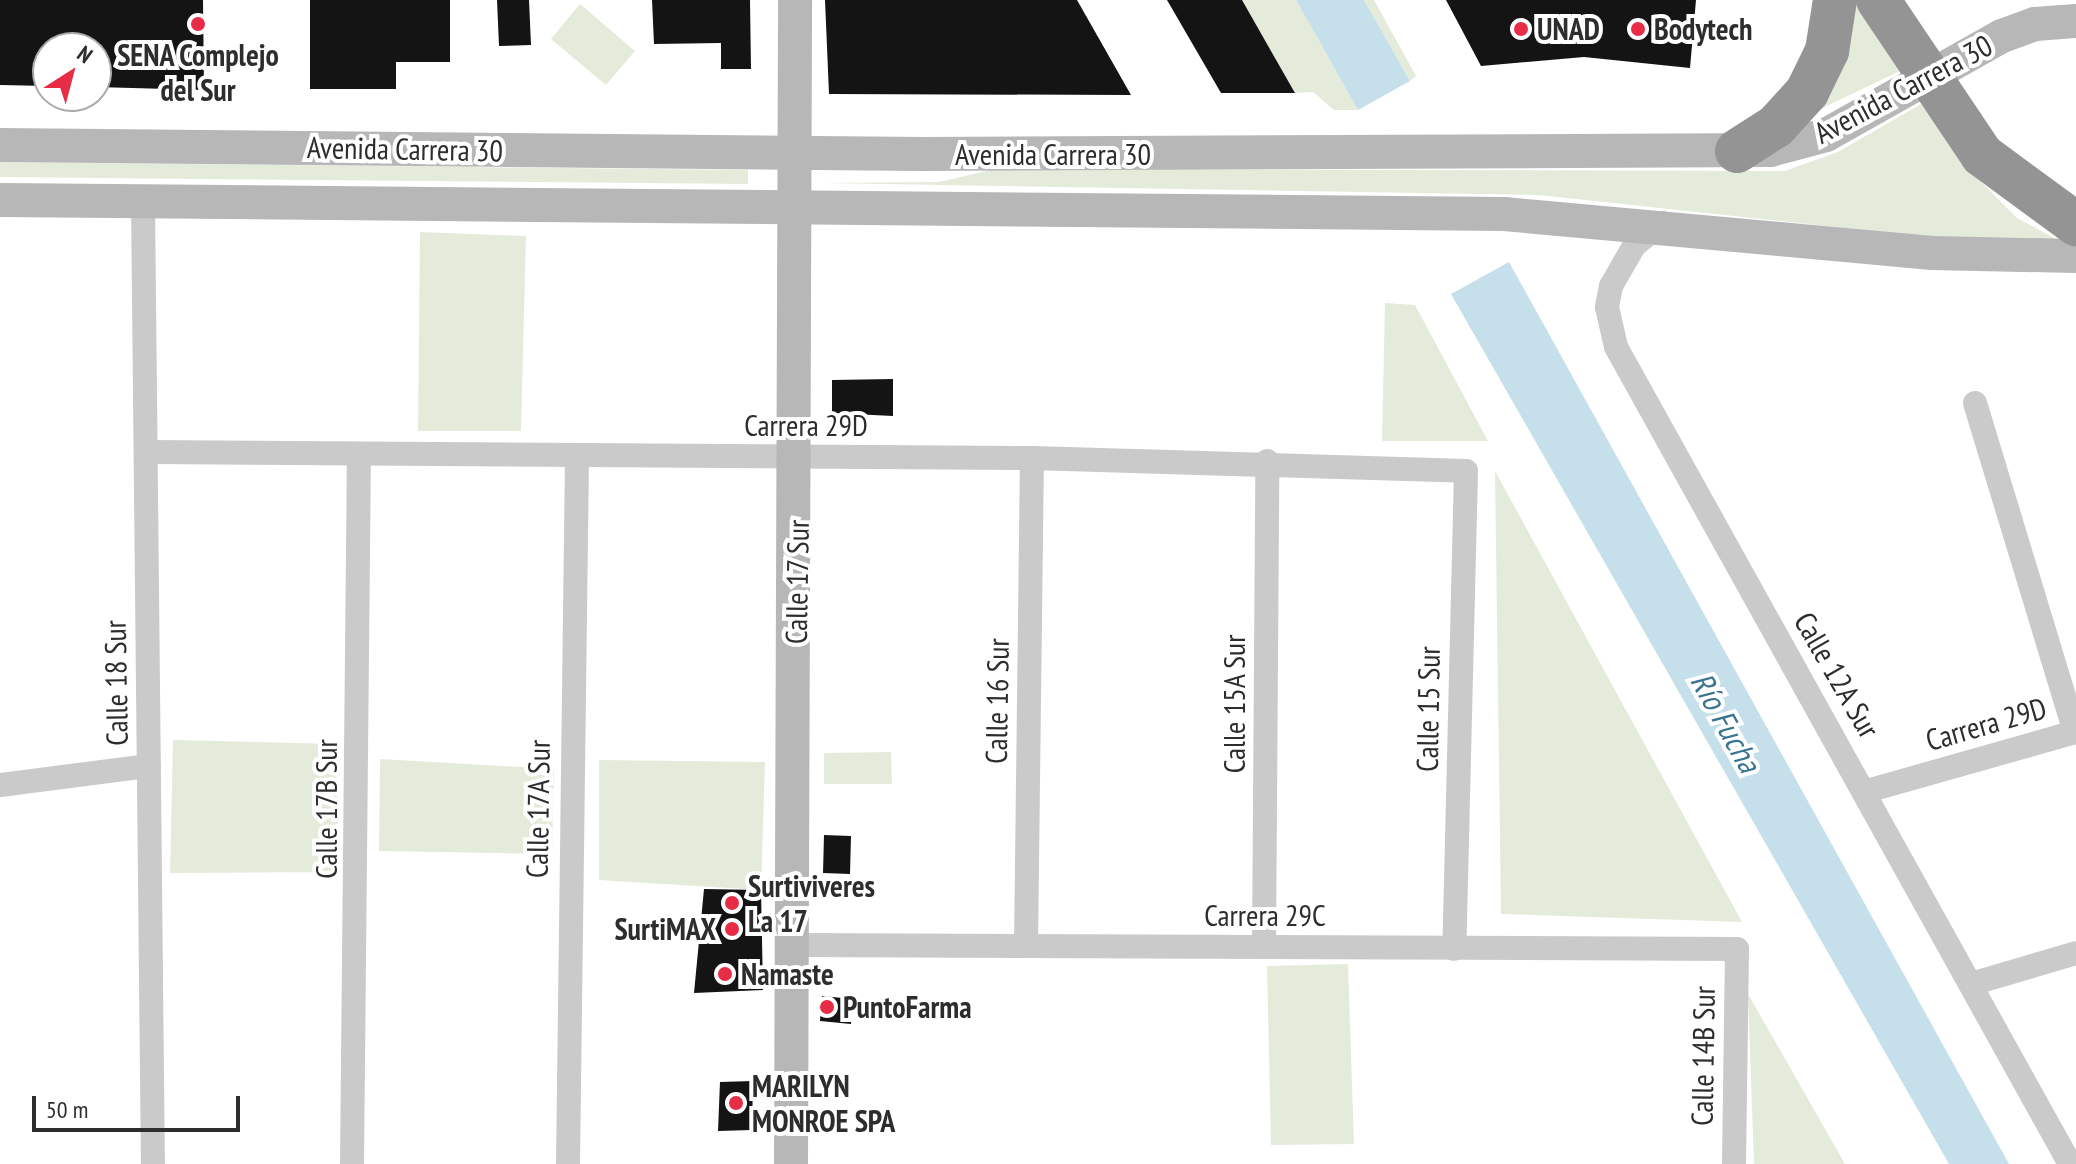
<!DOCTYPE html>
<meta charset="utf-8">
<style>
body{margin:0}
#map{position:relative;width:2076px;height:1164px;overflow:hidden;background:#fff;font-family:"PT Sans Narrow",sans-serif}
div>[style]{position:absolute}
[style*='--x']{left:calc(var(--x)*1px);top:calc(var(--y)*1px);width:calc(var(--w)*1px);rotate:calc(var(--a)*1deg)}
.green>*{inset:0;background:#e4ebda}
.water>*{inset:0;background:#c5dfeb}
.building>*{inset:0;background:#141414}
.street>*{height:24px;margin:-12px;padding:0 12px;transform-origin:12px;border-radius:12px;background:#cacaca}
.secondary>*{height:34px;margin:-17px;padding:0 17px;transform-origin:17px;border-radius:17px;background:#b7b7b7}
.highway>*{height:44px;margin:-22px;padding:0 22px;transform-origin:22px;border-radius:22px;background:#949494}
.dots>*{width:22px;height:22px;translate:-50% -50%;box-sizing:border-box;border:4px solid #fff;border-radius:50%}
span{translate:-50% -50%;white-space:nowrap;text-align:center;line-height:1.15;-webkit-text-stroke:8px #fff;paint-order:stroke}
.poi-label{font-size:30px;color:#2d2d2d;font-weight:700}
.left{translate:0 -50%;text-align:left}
.right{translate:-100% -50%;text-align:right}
.street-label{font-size:30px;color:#2d2d2d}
.water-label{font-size:32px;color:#3a748f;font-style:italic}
.north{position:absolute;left:32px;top:32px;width:80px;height:80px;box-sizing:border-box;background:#fff;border:2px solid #ababab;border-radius:50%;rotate:36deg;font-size:22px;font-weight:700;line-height:32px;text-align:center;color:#2d2d2d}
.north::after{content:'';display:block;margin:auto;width:28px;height:36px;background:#e72c46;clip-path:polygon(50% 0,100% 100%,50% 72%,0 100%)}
.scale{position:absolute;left:32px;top:1096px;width:208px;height:36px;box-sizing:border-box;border:4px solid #2d2d2d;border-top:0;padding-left:10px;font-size:24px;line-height:28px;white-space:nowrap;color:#2d2d2d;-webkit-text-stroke:6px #fff;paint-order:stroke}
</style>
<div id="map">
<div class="green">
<div style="clip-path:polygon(1242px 0,1296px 0,1358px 110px,1334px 110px,1313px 92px,1295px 93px)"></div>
<div style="clip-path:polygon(1364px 0,1374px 0,1416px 76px,1410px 81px)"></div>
<div style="clip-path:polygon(1854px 0,1902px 70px,1789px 124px)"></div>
<div style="clip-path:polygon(580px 4px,635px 51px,606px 85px,551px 39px)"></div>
<div style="clip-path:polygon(1921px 104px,1982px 183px,2017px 218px,2056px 239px,1958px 240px,1539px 195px,822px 183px,939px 182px,995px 169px,1785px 171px,1838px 152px)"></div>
<div style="clip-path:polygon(0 162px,748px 170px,748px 184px,0 177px)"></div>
<div style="clip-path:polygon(420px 232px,526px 236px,521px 431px,418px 431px)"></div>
<div style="clip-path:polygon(1385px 303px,1415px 305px,1488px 441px,1382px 441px)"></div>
<div style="clip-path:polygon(1495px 471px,1742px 922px,1501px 914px)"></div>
<div style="clip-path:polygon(173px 740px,336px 744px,339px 872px,170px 873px)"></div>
<div style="clip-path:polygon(891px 752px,892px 784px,824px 784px,824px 753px)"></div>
<div style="clip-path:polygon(380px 759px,554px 769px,552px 854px,379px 851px)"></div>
<div style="clip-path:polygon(599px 760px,765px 762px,761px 890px,599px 880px)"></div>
<div style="clip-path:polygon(1348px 964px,1354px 1144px,1271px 1145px,1267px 966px)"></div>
<div style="clip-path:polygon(1748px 994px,1845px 1164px,1754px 1164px)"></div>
</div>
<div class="water">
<div style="clip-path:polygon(1296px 0,1364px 0,1410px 81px,1358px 110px)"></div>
<div style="clip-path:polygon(1509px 262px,2009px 1164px,1949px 1164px,1451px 294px)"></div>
</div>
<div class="building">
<div style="clip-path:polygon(0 0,203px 0,204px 90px,96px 87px,96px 48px,48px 48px,48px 86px,0 85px)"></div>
<div style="clip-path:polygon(310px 0,450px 0,450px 62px,396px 62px,396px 89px,310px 89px)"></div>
<div style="clip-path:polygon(497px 0,529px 0,531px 45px,499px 46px)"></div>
<div style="clip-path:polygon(652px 0,750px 0,751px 69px,721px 69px,721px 43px,654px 44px)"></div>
<div style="clip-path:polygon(825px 0,1077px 0,1131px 95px,829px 94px)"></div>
<div style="clip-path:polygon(1167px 0,1242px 0,1295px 93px,1221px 93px)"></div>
<div style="clip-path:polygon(1446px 0,1696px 0,1690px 68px,1584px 57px,1481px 66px)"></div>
<div style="clip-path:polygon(893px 379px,893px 416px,832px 413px,832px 380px)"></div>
<div style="clip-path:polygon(824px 835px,851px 836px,850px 874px,823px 873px)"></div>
<div style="clip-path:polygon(704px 889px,761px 890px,763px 990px,694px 993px)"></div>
<div style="clip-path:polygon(822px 996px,853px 999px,851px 1024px,820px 1021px)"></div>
<div style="clip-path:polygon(753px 1081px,752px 1130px,718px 1131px,720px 1082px)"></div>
</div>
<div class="street">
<div style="--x:143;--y:201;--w:963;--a:89.41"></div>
<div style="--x:1662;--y:223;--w:36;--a:141"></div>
<div style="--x:1634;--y:246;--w:46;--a:119.9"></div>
<div style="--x:1611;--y:286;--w:21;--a:101"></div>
<div style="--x:1607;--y:307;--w:41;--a:77.3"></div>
<div style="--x:1616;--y:347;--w:935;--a:60.94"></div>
<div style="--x:1975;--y:403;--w:344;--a:73.1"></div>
<div style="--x:146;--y:452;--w:886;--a:0.39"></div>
<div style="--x:1032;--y:458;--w:434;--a:1.7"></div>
<div style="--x:1466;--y:471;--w:478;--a:91.4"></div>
<div style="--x:0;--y:785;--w:150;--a:-7.3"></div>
<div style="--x:1867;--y:791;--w:217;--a:-15.8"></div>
<div style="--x:794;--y:945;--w:943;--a:0.24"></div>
<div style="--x:1737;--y:949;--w:215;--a:90.8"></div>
<div style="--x:1026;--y:946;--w:488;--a:-89.3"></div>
<div style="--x:1264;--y:947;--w:486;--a:-89.6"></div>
<div style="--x:1971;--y:984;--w:109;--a:-16.4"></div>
<div style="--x:352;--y:1164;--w:710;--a:-89.44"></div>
<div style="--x:568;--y:1164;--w:708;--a:-89.27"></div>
</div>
<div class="secondary">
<div style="--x:0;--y:145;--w:922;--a:0.56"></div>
<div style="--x:922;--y:154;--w:848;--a:-0.27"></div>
<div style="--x:1770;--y:150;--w:58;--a:-15"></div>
<div style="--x:1826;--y:135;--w:202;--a:-29.4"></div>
<div style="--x:2002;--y:36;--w:35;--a:-20"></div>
<div style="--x:2035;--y:24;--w:41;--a:-4.2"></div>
<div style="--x:0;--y:200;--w:1504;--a:0.53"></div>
<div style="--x:1504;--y:214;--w:430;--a:5.2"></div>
<div style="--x:1932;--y:253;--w:144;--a:1.2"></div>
<div style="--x:791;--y:1164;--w:1164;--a:-89.8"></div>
</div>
<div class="highway">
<div style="--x:1878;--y:0;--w:187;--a:56.1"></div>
<div style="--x:1982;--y:155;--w:117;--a:36.3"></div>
<div style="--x:1737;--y:151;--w:46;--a:-32.7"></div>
<div style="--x:1776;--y:126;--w:46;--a:-47.6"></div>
<div style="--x:1807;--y:92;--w:46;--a:-64"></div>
<div style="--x:1827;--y:51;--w:52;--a:-81.1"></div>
</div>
<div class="dots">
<div style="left:198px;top:24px;background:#e72c46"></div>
<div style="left:1521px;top:29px;background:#e72c46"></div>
<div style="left:1638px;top:29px;background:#e72c46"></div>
<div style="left:732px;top:903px;background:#e72c46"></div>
<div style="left:732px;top:929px;background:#e72c46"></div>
<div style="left:725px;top:974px;background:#e72c46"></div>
<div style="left:827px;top:1007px;background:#e72c46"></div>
<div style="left:736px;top:1103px;background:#e72c46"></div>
</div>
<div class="poi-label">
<span class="left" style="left:1537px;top:29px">UNAD</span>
<span class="left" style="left:1654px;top:29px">Bodytech</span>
<span style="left:198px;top:72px">SENA Complejo<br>del Sur</span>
<span class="left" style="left:748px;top:903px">Surtiviveres<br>La 17</span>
<span class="right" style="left:716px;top:929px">SurtiMAX</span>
<span class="left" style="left:741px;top:974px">Namaste</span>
<span class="left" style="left:843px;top:1007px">PuntoFarma</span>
<span class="left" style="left:752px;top:1103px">MARILYN<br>MONROE SPA</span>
</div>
<div class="street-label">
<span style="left:1903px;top:89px;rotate:-28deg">Avenida Carrera 30</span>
<span style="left:405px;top:149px;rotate:1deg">Avenida Carrera 30</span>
<span style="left:1053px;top:154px">Avenida Carrera 30</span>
<span style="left:806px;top:425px">Carrera 29D</span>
<span style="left:797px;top:582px;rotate:-89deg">Calle 17 Sur</span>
<span style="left:1837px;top:675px;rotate:60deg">Calle 12A Sur</span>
<span style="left:116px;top:683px;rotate:-91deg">Calle 18 Sur</span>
<span style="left:997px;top:701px;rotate:-89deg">Calle 16 Sur</span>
<span style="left:1234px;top:704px;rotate:-90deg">Calle 15A Sur</span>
<span style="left:1428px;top:709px;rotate:-89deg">Calle 15 Sur</span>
<span style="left:1986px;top:724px;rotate:-16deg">Carrera 29D</span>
<span style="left:326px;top:809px;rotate:-90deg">Calle 17B Sur</span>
<span style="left:538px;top:809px;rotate:-89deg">Calle 17A Sur</span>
<span style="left:1265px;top:915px">Carrera 29C</span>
<span style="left:1703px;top:1056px;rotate:-89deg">Calle 14B Sur</span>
</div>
<div class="water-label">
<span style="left:1726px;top:722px;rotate:61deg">Río Fucha</span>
</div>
<div class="north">N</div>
<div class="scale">50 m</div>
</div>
